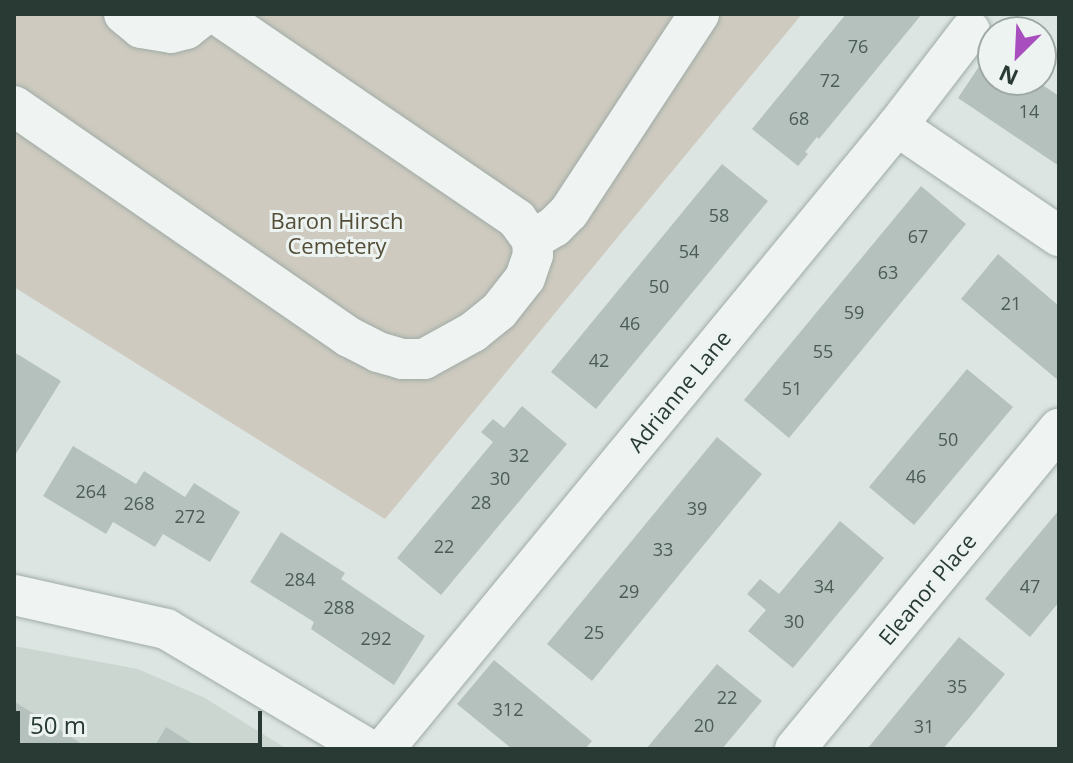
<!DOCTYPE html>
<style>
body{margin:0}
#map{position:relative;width:1073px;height:763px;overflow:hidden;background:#dde5e2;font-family:"Open Sans",sans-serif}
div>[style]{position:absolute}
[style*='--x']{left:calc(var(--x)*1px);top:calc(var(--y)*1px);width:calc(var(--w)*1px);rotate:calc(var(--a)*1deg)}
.built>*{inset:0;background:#cbd6d1}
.green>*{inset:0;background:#cecabf}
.building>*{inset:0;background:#b5c1bc}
.roads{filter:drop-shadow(0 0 2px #9faba6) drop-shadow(0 0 2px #9faba6)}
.minor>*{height:40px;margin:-20px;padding:0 20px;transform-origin:20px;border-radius:20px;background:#eff4f2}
span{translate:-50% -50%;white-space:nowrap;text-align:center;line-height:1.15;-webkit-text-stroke:6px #ecf3f0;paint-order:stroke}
.number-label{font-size:18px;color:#4b5c55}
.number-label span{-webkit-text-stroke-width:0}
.park-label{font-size:22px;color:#544d37}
.street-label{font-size:22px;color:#283a33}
.frame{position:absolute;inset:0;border:16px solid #283a33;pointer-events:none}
.north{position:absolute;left:977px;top:16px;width:80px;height:80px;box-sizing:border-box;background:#ecf3f0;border:2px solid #9ea9a4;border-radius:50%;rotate:204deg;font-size:22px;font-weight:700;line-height:32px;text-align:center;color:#283a33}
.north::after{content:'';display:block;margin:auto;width:28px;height:36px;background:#a94ebe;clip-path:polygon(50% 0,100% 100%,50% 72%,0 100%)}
.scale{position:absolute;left:16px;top:711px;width:246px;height:36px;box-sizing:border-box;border:4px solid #283a33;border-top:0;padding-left:10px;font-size:24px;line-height:28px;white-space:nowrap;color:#283a33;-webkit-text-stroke:6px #ecf3f0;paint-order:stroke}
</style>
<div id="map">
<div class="built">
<div style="clip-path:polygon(14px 646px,138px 669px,205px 698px,287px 749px,14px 749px)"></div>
</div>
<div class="green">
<div style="clip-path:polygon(14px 14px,802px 14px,385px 519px,14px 287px)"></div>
</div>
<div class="building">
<div style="clip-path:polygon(846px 14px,922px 14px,819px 139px,817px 137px,805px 152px,808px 154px,798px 166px,752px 129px)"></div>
<div style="clip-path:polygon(990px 50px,993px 80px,1035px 80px,1059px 96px,1059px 166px,958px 98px)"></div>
<div style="clip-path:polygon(722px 164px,768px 201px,596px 409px,551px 372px)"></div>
<div style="clip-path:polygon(921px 186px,966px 224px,789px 438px,744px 400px)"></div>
<div style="clip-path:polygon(998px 254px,1059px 306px,1059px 381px,961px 299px)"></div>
<div style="clip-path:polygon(14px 352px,61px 381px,14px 457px)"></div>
<div style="clip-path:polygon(967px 369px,1013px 407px,914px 525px,869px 487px)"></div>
<div style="clip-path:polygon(522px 406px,567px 444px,441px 595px,397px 558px,493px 442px,481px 432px,493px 419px,504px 428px)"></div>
<div style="clip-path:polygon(717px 437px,762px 474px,592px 681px,547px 644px)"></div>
<div style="clip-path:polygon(73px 446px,136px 484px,144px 471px,185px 497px,194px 483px,240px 512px,210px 562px,163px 534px,155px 547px,113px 522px,106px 534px,43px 496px)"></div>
<div style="clip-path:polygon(1059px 510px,1059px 602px,1030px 637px,985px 599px)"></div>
<div style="clip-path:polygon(840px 521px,884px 558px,793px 668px,748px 631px,766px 610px,747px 594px,760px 579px,779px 594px)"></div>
<div style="clip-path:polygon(281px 532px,345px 573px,341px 579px,425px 636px,394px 685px,311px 629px,314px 622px,250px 582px)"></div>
<div style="clip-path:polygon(959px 637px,1005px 674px,970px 717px,943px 749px,867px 749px)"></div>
<div style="clip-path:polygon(494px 660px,592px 741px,585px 749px,512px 749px,457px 704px)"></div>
<div style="clip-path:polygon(717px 664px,762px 701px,722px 749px,646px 749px)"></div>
<div style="clip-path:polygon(15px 702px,90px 749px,14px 749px)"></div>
<div style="clip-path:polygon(166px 727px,201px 749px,153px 749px)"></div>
</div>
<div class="roads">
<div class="minor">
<div style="--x:124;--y:14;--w:22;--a:39"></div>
<div style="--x:141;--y:28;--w:30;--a:9"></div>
<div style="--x:171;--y:33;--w:16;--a:-15"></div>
<div style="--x:186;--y:29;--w:24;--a:-38"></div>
<div style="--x:14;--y:106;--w:407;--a:34.6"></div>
<div style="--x:349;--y:337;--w:33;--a:27"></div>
<div style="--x:378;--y:352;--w:25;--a:16"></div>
<div style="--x:402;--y:359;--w:22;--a:0"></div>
<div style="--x:424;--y:359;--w:56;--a:-28.9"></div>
<div style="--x:473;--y:332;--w:33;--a:-39"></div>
<div style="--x:499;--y:311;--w:42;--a:-51.8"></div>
<div style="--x:525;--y:278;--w:24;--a:-71"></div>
<div style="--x:533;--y:255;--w:15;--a:-94"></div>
<div style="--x:532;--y:240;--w:26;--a:-126"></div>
<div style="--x:517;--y:219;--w:363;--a:-145.7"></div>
<div style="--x:897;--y:126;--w:196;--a:34.2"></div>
<div style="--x:532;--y:240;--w:26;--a:-31"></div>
<div style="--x:554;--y:227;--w:21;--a:-45"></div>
<div style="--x:569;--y:212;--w:237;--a:-56.7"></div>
<div style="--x:14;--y:595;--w:156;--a:12.6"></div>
<div style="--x:166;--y:629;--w:235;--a:30.7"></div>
<div style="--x:384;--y:749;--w:807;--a:-50.53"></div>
<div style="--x:897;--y:126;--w:120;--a:-52.5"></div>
<div style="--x:795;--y:749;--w:415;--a:-50.5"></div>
</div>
</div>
<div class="number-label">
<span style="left:858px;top:46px">76</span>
<span style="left:830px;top:80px">72</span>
<span style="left:1029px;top:111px">14</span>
<span style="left:799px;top:118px">68</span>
<span style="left:719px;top:215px">58</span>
<span style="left:918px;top:236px">67</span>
<span style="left:689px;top:251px">54</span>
<span style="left:888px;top:272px">63</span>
<span style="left:659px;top:286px">50</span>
<span style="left:1011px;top:303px">21</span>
<span style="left:854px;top:312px">59</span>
<span style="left:630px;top:323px">46</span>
<span style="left:823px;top:351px">55</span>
<span style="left:599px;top:360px">42</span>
<span style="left:792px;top:388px">51</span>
<span style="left:948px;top:439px">50</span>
<span style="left:519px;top:455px">32</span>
<span style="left:916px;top:476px">46</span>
<span style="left:500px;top:478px">30</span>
<span style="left:91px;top:491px">264</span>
<span style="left:481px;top:502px">28</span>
<span style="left:139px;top:503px">268</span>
<span style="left:697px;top:508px">39</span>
<span style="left:190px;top:516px">272</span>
<span style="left:444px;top:546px">22</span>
<span style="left:663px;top:549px">33</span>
<span style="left:300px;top:579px">284</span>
<span style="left:824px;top:586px">34</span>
<span style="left:1030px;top:586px">47</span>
<span style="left:629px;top:591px">29</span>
<span style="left:339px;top:607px">288</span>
<span style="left:794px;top:621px">30</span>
<span style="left:594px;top:632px">25</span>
<span style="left:376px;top:638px">292</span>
<span style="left:957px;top:686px">35</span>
<span style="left:727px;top:697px">22</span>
<span style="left:508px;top:709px">312</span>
<span style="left:704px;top:725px">20</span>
<span style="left:924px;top:726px">31</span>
</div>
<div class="park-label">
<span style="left:337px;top:233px">Baron Hirsch<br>Cemetery</span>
</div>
<div class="street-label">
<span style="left:679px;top:391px;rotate:-51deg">Adrianne Lane</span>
<span style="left:927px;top:589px;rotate:-50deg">Eleanor Place</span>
</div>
<div class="frame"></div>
<div class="north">N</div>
<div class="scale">50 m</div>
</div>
